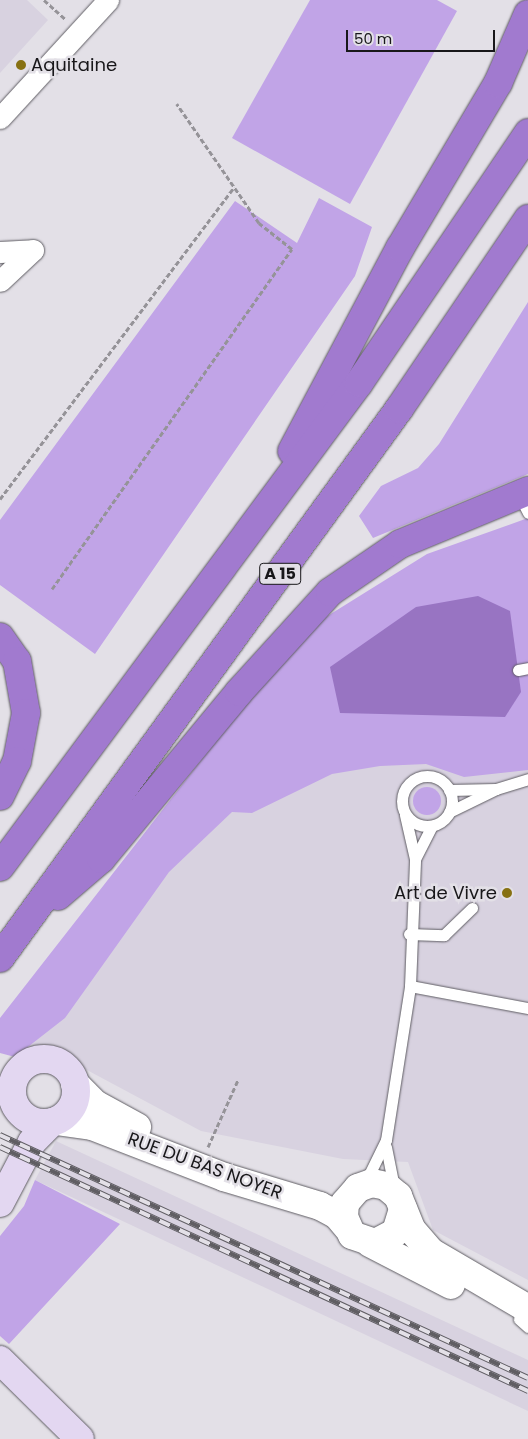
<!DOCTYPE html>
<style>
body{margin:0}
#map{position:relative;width:528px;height:1439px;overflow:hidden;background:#e3e0e7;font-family:Poppins,sans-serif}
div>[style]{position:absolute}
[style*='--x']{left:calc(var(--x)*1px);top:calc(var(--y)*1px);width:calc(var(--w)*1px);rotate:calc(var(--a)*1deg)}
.built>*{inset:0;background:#d8d2e0}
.green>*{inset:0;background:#c1a4e7}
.round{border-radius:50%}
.water>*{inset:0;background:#9874c2}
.path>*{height:3px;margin-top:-1.5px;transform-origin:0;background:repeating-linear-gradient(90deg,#959398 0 5px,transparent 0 7.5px)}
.roads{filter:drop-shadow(0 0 1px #5f5d63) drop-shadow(0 0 1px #5f5d63)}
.service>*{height:11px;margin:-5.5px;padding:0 5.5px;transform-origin:5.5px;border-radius:5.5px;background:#fff}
.service>.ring{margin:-5.5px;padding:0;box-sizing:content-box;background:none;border:11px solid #fff;border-radius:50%}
.minor>*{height:21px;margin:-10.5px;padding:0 10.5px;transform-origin:10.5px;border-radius:10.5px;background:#fff}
.tertiary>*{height:28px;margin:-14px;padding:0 14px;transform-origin:14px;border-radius:14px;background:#fff}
.secondary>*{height:28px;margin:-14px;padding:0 14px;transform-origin:14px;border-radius:14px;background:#e3d7f1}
.secondary>.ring{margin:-14px;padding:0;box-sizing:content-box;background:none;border:28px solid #e3d7f1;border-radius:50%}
.motorway>*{height:28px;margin:-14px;padding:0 14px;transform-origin:14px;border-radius:14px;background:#a17acf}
.rail>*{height:5.5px;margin-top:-2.75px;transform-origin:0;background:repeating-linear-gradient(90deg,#e3e0e7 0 11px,#605e63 0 22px);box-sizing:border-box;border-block:1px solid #605e63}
.dots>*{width:14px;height:14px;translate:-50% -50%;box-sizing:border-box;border:2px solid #e3e0e7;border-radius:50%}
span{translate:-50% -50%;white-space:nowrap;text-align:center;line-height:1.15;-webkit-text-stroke:5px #e3e0e7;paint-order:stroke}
.shield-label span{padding:1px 4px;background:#e3e0e7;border:1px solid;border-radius:4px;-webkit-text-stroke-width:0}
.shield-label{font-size:16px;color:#18171a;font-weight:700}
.poi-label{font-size:18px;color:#18171a}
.left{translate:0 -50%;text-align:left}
.right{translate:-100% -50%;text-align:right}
.street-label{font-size:18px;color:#18171a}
.scale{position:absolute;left:346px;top:30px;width:149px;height:22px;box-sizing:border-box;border:2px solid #18171a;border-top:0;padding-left:6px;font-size:15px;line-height:18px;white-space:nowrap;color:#18171a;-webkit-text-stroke:4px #e3e0e7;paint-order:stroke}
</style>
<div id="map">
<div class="built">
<div style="clip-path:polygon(0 0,27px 0,48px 20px,0 73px)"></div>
<div style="clip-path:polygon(349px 738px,528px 747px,528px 1280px,433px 1230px,408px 1162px,343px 1159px,201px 1131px,57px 1054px,15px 1057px,171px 845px)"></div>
<div style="clip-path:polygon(56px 1141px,528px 1360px,528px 1411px,35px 1180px)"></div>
</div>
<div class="green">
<div style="clip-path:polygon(310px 0,437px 0,457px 11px,350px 204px,232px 138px)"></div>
<div style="clip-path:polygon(319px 198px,372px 227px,355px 276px,95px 654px,0 585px,0 520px,235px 201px,297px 243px)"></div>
<div style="clip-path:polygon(528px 302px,528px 474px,373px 538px,359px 516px,381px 486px,418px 468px,439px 444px)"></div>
<div style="clip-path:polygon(528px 518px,528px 770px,464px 777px,426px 764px,380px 766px,332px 774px,252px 813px,232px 812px,169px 872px,65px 1018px,15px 1057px,0 1053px,0 1018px,260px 685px,321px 620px,427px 554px)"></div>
<div class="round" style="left:413px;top:787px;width:28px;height:28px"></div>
<div style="clip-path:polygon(35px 1180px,120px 1224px,9px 1344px,0 1336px,0 1236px,24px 1206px)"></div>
</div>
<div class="water">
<div style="clip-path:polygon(478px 596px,510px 611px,521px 692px,505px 717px,340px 713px,330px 667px,416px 607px)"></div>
</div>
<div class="path">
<div style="--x:44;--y:0;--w:28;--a:42"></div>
<div style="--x:0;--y:499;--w:390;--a:-53.1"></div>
<div style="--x:52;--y:589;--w:416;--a:-54.8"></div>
<div style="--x:292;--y:249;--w:42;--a:-141.8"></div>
<div style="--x:259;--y:223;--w:145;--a:-124.6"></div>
<div style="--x:208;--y:1147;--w:73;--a:-65.9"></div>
</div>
<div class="roads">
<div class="service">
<div style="--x:519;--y:495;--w:20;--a:63"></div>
<div style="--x:518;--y:670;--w:10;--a:-11"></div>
<div class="ring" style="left:402px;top:776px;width:39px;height:39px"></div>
<div style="--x:496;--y:789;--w:34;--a:-17"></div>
<div style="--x:449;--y:790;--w:47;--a:-1.2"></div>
<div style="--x:496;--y:789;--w:52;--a:153.9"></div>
<div style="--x:405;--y:815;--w:45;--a:77.2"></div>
<div style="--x:415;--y:859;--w:37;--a:-63"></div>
<div style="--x:409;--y:934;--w:35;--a:2"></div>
<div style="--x:444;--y:935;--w:39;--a:-44"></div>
<div style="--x:410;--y:986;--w:120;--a:10.6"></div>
<div style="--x:386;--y:1147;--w:41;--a:78.7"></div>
<div style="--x:366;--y:1181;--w:46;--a:-64"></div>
<div style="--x:386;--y:1140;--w:156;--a:-81.1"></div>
<div style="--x:410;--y:986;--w:127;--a:-87.7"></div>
<div style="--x:519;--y:1319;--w:12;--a:42"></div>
</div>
<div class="minor">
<div style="--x:0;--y:118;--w:160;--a:-47.5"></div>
<div style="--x:0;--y:252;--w:33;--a:-3"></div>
<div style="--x:33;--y:250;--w:45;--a:136.8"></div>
</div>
<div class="tertiary">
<div style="--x:75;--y:1084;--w:28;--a:45"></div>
<div style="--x:95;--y:1104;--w:48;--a:28.7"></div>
<div style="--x:56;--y:1121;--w:36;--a:8"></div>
<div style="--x:92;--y:1126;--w:142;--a:21.1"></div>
<div style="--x:224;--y:1177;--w:100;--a:16.8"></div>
<div style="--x:320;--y:1206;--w:19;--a:28"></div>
<div style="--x:337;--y:1215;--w:16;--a:50"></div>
<div style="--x:403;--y:1209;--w:24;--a:107"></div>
<div style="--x:396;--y:1232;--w:24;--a:152"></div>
<div style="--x:375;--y:1243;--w:24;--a:-161"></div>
<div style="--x:352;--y:1235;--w:20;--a:-114"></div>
<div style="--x:344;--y:1217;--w:14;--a:-86"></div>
<div style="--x:345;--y:1203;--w:20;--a:-49"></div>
<div style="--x:358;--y:1188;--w:15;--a:-20"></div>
<div style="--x:372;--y:1183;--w:14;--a:12"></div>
<div style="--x:386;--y:1186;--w:16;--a:40"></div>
<div style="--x:398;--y:1196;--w:35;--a:68"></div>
<div style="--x:411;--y:1229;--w:30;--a:49"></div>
<div style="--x:431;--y:1252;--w:113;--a:30.4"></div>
<div style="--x:370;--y:1243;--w:91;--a:27.4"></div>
</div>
<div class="secondary">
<div class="ring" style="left:12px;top:1059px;width:36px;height:36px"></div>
<div style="--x:0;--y:1203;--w:69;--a:-62.3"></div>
<div style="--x:32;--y:1142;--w:28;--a:-45"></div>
<div style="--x:0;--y:1360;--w:112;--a:44.6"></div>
</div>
<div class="motorway">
<div style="--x:292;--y:451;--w:230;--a:-62"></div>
<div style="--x:400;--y:248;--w:192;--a:-59.3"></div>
<div style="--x:498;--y:83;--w:75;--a:-66.5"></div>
<div style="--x:0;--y:637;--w:29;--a:55"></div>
<div style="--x:17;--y:661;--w:53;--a:80.2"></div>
<div style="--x:26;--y:713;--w:49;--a:100.6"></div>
<div style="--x:17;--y:761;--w:39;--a:116"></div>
<div style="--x:0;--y:867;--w:603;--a:-53.43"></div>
<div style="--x:359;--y:383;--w:302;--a:-55.9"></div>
<div style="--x:58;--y:896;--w:57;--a:-40.7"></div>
<div style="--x:101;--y:859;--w:217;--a:-50.4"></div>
<div style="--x:239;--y:692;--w:135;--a:-47.7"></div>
<div style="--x:330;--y:592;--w:85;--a:-34.4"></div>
<div style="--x:400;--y:544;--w:139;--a:-22.5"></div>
<div style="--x:0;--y:958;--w:679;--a:-53.99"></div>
<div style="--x:399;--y:409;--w:230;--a:-55.8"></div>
</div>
</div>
<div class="rail">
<div style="--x:0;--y:1135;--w:581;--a:24.71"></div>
<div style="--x:0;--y:1147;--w:582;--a:24.8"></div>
</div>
<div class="dots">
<div style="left:21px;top:65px;background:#877112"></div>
<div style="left:507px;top:893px;background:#877112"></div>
</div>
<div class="shield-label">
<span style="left:280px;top:574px">A 15</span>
</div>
<div class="poi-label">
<span class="left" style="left:31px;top:65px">Aquitaine</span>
<span class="right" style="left:497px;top:893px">Art de Vivre</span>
</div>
<div class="street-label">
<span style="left:205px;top:1166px;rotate:20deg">RUE DU BAS NOYER</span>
</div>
<div class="scale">50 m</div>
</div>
